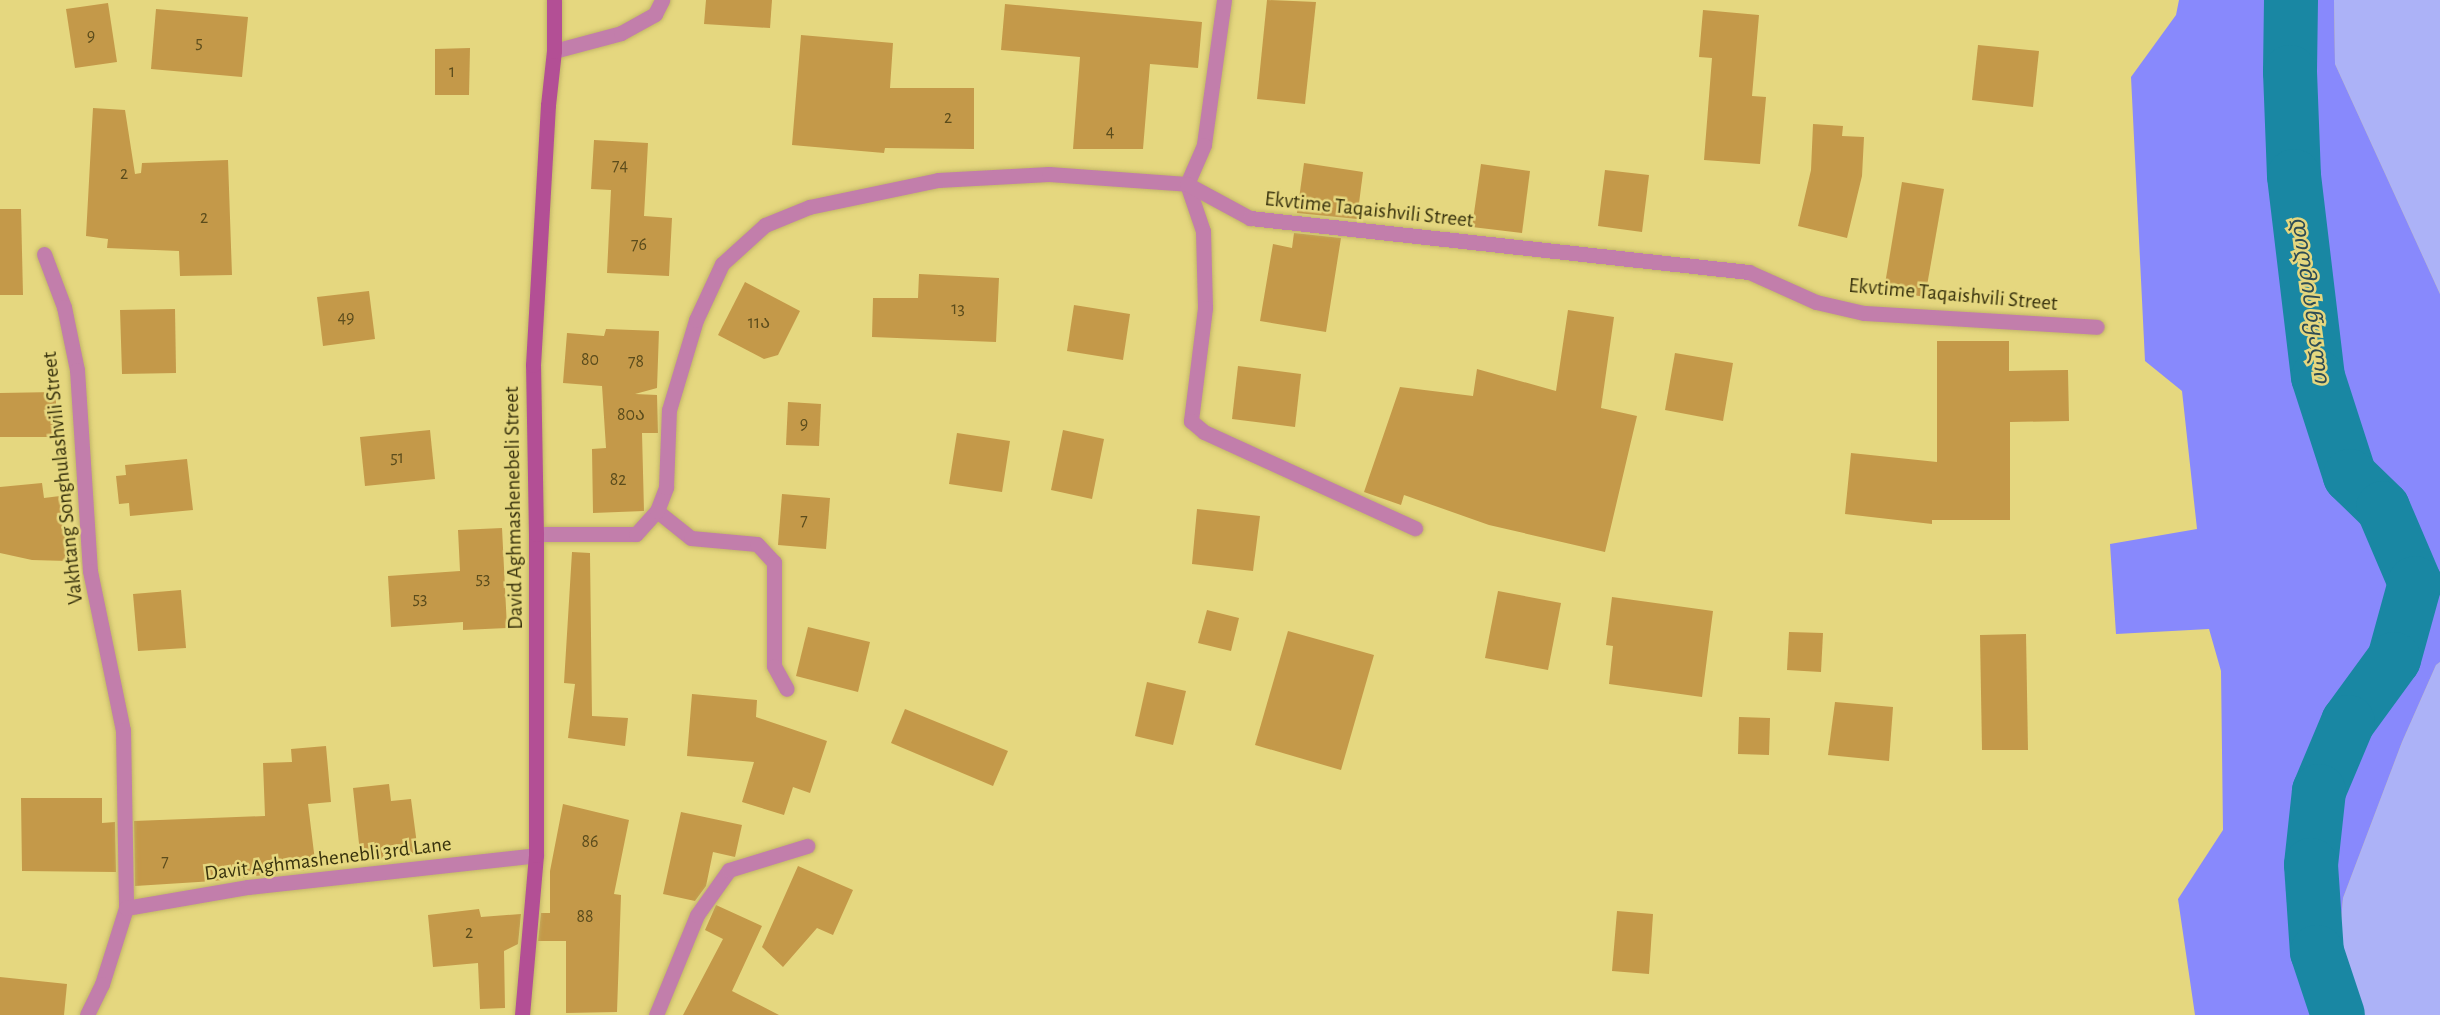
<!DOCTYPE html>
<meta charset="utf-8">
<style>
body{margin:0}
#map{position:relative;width:2440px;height:1015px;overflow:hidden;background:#e5d77f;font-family:"Alegreya Sans","Noto Sans Georgian",sans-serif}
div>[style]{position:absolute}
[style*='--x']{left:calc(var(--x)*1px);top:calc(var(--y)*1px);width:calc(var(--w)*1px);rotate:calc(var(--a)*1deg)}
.green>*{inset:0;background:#acb2f7}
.forest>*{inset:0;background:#8889fc}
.river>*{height:54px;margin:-27px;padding:0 27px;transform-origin:27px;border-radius:27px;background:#1987a3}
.building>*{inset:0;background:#c49949}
.roads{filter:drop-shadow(0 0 2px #c2b668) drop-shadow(0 0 2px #c2b668)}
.street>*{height:15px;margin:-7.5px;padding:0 7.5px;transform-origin:7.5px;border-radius:7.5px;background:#c27eab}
.secondary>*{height:15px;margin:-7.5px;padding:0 7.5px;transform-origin:7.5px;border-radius:7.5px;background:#b34f95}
span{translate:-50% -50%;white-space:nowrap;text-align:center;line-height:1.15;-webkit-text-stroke:5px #e5d77f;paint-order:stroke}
.number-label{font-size:18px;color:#5b4c1c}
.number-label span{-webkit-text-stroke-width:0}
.street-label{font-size:21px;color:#38320d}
.water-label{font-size:22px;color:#2d4b55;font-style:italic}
</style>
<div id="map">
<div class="green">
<div style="clip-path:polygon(2334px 0,2440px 0,2440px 294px,2335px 64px)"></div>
<div style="clip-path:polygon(2440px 662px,2440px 1015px,2359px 1015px,2338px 955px,2343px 898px,2402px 742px,2436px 665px)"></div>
</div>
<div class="forest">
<div style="clip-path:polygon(2179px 0,2334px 0,2335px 64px,2440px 294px,2440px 662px,2436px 665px,2402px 742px,2343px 898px,2338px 955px,2359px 1015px,2195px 1015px,2178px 899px,2223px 830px,2221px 671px,2209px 629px,2116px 634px,2110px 544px,2197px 529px,2182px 391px,2145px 361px,2131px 77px,2176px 15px)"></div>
</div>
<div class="river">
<div style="--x:2291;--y:0;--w:72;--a:90.8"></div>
<div style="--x:2290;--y:72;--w:104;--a:87.8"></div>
<div style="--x:2294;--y:176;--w:202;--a:83.2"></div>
<div style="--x:2318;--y:377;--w:104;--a:72.1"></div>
<div style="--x:2350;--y:476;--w:46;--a:44.1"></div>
<div style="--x:2383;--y:508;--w:82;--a:66.9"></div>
<div style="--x:2415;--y:583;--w:79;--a:105.4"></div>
<div style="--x:2394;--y:659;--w:78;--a:126.1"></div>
<div style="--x:2348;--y:722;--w:75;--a:112.8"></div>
<div style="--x:2319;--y:791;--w:74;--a:96.2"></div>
<div style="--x:2311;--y:865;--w:87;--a:86.1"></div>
<div style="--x:2317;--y:952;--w:66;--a:71.6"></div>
</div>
<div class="building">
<div style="clip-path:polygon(706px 0,772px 0,770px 28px,704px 24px)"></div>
<div style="clip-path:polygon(1267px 0,1316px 2px,1305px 104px,1257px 99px)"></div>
<div style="clip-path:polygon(108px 3px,117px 62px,75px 68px,66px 9px)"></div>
<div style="clip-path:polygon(1005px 4px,1202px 22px,1198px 68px,1150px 64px,1143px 149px,1073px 149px,1080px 57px,1001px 50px)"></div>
<div style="clip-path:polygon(156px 9px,248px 17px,242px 77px,151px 69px)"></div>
<div style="clip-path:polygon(1703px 10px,1759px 15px,1752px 96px,1766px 97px,1760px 164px,1704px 160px,1712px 58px,1699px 57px)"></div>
<div style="clip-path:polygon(801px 35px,893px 43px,890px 88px,974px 88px,974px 149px,885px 148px,884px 153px,792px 145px)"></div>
<div style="clip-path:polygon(1978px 45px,2039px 51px,2033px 107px,1972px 100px)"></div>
<div style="clip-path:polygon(470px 48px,469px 95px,435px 95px,435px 49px)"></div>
<div style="clip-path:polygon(93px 108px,125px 110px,135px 174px,141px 173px,142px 163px,228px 160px,232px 275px,180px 276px,179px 251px,107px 248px,108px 239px,86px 236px)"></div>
<div style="clip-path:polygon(1813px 124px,1843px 126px,1842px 136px,1864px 137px,1862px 176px,1847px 238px,1798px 226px,1811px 170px)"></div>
<div style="clip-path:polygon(594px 140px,648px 143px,644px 216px,672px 218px,669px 276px,607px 273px,611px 190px,591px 189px)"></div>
<div style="clip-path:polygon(1304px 163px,1363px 172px,1357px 219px,1297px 213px)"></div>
<div style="clip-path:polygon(1481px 164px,1530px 171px,1522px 233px,1472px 227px)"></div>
<div style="clip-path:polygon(1605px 170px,1649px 175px,1642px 232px,1598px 226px)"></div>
<div style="clip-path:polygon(1902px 182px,1944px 189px,1925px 297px,1884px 290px)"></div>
<div style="clip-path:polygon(0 209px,21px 209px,23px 295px,0 295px)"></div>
<div style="clip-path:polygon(1294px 233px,1341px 238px,1326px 332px,1260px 321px,1273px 244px,1292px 248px)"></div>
<div style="clip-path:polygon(919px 274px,999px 278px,996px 342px,872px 337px,873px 298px,918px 298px)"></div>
<div style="clip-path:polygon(745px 282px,800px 311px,778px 355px,764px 359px,718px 335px)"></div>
<div style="clip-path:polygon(369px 291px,375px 339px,323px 346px,317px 297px)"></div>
<div style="clip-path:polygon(1074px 305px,1130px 314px,1123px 360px,1067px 351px)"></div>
<div style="clip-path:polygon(175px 309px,176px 373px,122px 374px,120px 310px)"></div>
<div style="clip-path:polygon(1568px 310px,1614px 317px,1601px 408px,1637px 416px,1605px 552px,1489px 525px,1404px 495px,1401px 505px,1364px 492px,1400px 387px,1473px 396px,1477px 369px,1556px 391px)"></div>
<div style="clip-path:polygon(606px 329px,659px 331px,657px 388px,635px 394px,657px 395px,658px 433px,642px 433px,644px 511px,593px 513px,592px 449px,606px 448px,602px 386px,563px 383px,567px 333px,604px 336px)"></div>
<div style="clip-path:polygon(1937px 341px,2009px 341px,2009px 371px,2068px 370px,2069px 421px,2010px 422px,2010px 520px,1932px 520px,1932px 524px,1845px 514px,1851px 453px,1937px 462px)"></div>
<div style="clip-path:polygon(1675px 353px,1733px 363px,1723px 421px,1665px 410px)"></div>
<div style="clip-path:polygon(1238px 366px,1301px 374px,1295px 427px,1232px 419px)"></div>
<div style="clip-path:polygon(56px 392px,56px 437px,0 437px,0 393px)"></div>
<div style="clip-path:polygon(788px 402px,821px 404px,819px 446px,786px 445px)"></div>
<div style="clip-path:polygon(430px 430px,435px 479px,365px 486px,360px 437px)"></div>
<div style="clip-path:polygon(1063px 430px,1104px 439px,1092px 499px,1051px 490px)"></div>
<div style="clip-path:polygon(957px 433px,1010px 441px,1002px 492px,949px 484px)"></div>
<div style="clip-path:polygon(187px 459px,193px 510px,130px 516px,129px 503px,119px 504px,116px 476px,126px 475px,125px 465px)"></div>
<div style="clip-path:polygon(42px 483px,44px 498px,60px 496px,68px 561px,32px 560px,0 553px,0 487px)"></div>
<div style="clip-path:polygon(782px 494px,830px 498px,826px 549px,778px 545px)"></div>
<div style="clip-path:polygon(1197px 509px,1260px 516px,1253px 571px,1192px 564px)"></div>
<div style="clip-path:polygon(502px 528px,507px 628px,463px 630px,463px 622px,391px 627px,388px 576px,460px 571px,458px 530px)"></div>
<div style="clip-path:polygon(572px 552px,590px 553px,592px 716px,628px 718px,625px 746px,568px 738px,575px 684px,564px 683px)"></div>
<div style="clip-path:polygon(181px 590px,186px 648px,138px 651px,133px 594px)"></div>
<div style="clip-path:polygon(1498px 591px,1561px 603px,1548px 670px,1485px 658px)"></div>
<div style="clip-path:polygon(1612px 597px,1713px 611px,1702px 697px,1609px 684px,1613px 646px,1606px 645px)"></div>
<div style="clip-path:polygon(1207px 610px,1239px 618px,1231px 651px,1198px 643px)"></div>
<div style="clip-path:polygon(808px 627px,870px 642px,858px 692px,796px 676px)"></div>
<div style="clip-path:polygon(1288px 631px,1374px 655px,1341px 770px,1255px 745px)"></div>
<div style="clip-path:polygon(1789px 632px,1823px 633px,1821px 672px,1787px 670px)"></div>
<div style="clip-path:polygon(2026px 634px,2028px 750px,1982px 750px,1980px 635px)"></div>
<div style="clip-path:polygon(1147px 682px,1186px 691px,1173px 745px,1135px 736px)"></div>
<div style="clip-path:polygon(692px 694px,757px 700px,756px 717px,827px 741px,810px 793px,793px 787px,784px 815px,742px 802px,754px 762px,687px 756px)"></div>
<div style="clip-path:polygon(1835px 702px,1893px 707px,1889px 761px,1828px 755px)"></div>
<div style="clip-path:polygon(905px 709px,1008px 751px,993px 786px,891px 743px)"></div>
<div style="clip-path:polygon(1739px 717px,1770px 718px,1769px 755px,1738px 754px)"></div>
<div style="clip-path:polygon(326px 746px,331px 802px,308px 804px,316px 869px,214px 881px,135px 886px,134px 821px,265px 816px,263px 763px,292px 762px,291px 749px)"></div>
<div style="clip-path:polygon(389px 784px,391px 801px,411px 799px,418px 852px,361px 862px,353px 788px)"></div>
<div style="clip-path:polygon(21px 798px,102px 798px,102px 823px,115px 822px,116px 872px,22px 871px)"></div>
<div style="clip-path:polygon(563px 804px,629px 820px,614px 894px,621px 895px,617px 1012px,566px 1013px,566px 941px,538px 941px,541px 913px,550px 913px,550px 871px)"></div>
<div style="clip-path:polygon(681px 812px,742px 825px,735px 857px,713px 852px,706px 886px,695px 901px,663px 894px)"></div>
<div style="clip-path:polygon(798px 866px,853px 890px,833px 935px,817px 928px,783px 967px,762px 947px)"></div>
<div style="clip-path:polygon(716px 905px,762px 926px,732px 991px,779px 1015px,683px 1015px,723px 939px,705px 930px)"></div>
<div style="clip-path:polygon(479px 909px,481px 917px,521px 914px,518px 944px,504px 951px,505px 1008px,480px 1009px,478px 963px,433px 967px,428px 915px)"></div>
<div style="clip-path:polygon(1617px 911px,1653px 914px,1649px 974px,1612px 971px)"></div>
<div style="clip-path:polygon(0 977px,67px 984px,64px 1015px,0 1015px)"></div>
</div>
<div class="roads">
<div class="street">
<div style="--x:1224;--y:0;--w:146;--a:97.9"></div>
<div style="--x:1204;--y:145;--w:43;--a:113.6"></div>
<div style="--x:1187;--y:184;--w:50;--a:71.2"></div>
<div style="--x:1203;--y:231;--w:77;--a:88.5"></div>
<div style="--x:1205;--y:308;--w:114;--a:97.1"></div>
<div style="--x:1191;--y:421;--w:17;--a:40"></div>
<div style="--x:1204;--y:432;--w:232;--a:24.5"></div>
<div style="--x:554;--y:51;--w:69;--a:-15"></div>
<div style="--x:621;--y:33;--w:39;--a:-29"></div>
<div style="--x:655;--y:14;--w:16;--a:-63"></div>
<div style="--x:44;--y:254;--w:57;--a:69.3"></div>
<div style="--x:64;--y:307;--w:64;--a:78.3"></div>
<div style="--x:77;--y:370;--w:201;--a:86.3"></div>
<div style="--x:90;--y:571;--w:162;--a:78.3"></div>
<div style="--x:123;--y:730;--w:178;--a:89"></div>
<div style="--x:126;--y:908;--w:80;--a:107.5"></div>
<div style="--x:102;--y:984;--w:34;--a:116"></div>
<div style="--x:657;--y:511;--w:43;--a:38.5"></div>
<div style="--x:691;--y:538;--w:66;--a:5.2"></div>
<div style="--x:757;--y:544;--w:25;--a:47"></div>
<div style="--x:774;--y:562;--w:104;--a:90"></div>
<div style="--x:774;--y:666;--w:26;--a:61"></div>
<div style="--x:536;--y:534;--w:100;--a:0"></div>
<div style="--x:636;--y:534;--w:31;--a:-48"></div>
<div style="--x:657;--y:511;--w:26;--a:-69"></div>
<div style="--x:666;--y:487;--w:77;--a:-87.8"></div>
<div style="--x:669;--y:410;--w:94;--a:-73.3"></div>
<div style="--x:696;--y:320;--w:62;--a:-65.1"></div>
<div style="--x:722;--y:264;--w:58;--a:-42.2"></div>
<div style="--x:765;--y:225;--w:48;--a:-22.2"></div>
<div style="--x:809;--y:207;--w:132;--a:-11.8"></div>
<div style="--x:938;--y:180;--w:111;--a:-3.1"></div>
<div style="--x:1049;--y:174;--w:138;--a:4.1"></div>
<div style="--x:1187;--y:184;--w:72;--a:28.4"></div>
<div style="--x:1250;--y:218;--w:502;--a:6.18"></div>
<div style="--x:1749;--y:272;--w:73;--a:24.1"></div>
<div style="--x:1816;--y:302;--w:49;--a:12.9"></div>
<div style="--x:1864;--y:313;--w:233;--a:3.4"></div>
<div style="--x:126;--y:908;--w:124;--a:-9.8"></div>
<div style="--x:248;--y:887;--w:290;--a:-6.3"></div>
<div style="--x:656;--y:1015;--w:108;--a:-67.7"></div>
<div style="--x:697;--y:915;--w:55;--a:-54.6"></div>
<div style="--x:729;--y:870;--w:82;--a:-17.1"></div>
</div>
<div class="secondary">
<div style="--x:522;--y:1015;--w:161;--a:-85"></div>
<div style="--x:536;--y:855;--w:321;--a:-90"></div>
<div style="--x:536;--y:534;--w:169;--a:-91"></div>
<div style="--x:533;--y:365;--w:260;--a:-86.7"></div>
<div style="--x:548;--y:105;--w:54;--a:-83.7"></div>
<div style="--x:554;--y:51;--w:51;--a:-90"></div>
</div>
</div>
<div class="number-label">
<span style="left:91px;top:36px">9</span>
<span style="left:199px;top:43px">5</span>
<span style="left:452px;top:72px">1</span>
<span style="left:948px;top:118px">2</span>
<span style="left:1110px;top:132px">4</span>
<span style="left:620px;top:166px">74</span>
<span style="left:124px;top:174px">2</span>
<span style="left:204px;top:218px">2</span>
<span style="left:639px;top:245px">76</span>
<span style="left:958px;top:309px">13</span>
<span style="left:346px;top:318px">49</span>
<span style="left:759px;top:323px">11ა</span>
<span style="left:590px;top:360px">80</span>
<span style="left:636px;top:362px">78</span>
<span style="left:631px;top:415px">80ა</span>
<span style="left:804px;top:424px">9</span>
<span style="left:397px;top:458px">51</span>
<span style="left:618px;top:480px">82</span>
<span style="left:804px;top:521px">7</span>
<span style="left:483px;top:579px">53</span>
<span style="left:420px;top:599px">53</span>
<span style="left:590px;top:842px">86</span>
<span style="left:165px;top:862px">7</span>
<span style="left:585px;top:917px">88</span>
<span style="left:469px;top:933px">2</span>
</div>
<div class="street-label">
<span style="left:1369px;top:210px;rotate:6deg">Ekvtime Taqaishvili Street</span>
<span style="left:1953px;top:295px;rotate:5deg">Ekvtime Taqaishvili Street</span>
<span style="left:63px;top:478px;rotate:-96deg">Vakhtang Songhulashvili Street</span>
<span style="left:514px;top:508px;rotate:-91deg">David Aghmashenebeli Street</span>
<span style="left:328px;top:859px;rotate:-7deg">Davit Aghmashenebli 3rd Lane</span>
</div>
<div class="water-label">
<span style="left:2310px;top:300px;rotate:82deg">დიღმის წყალი</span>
</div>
</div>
